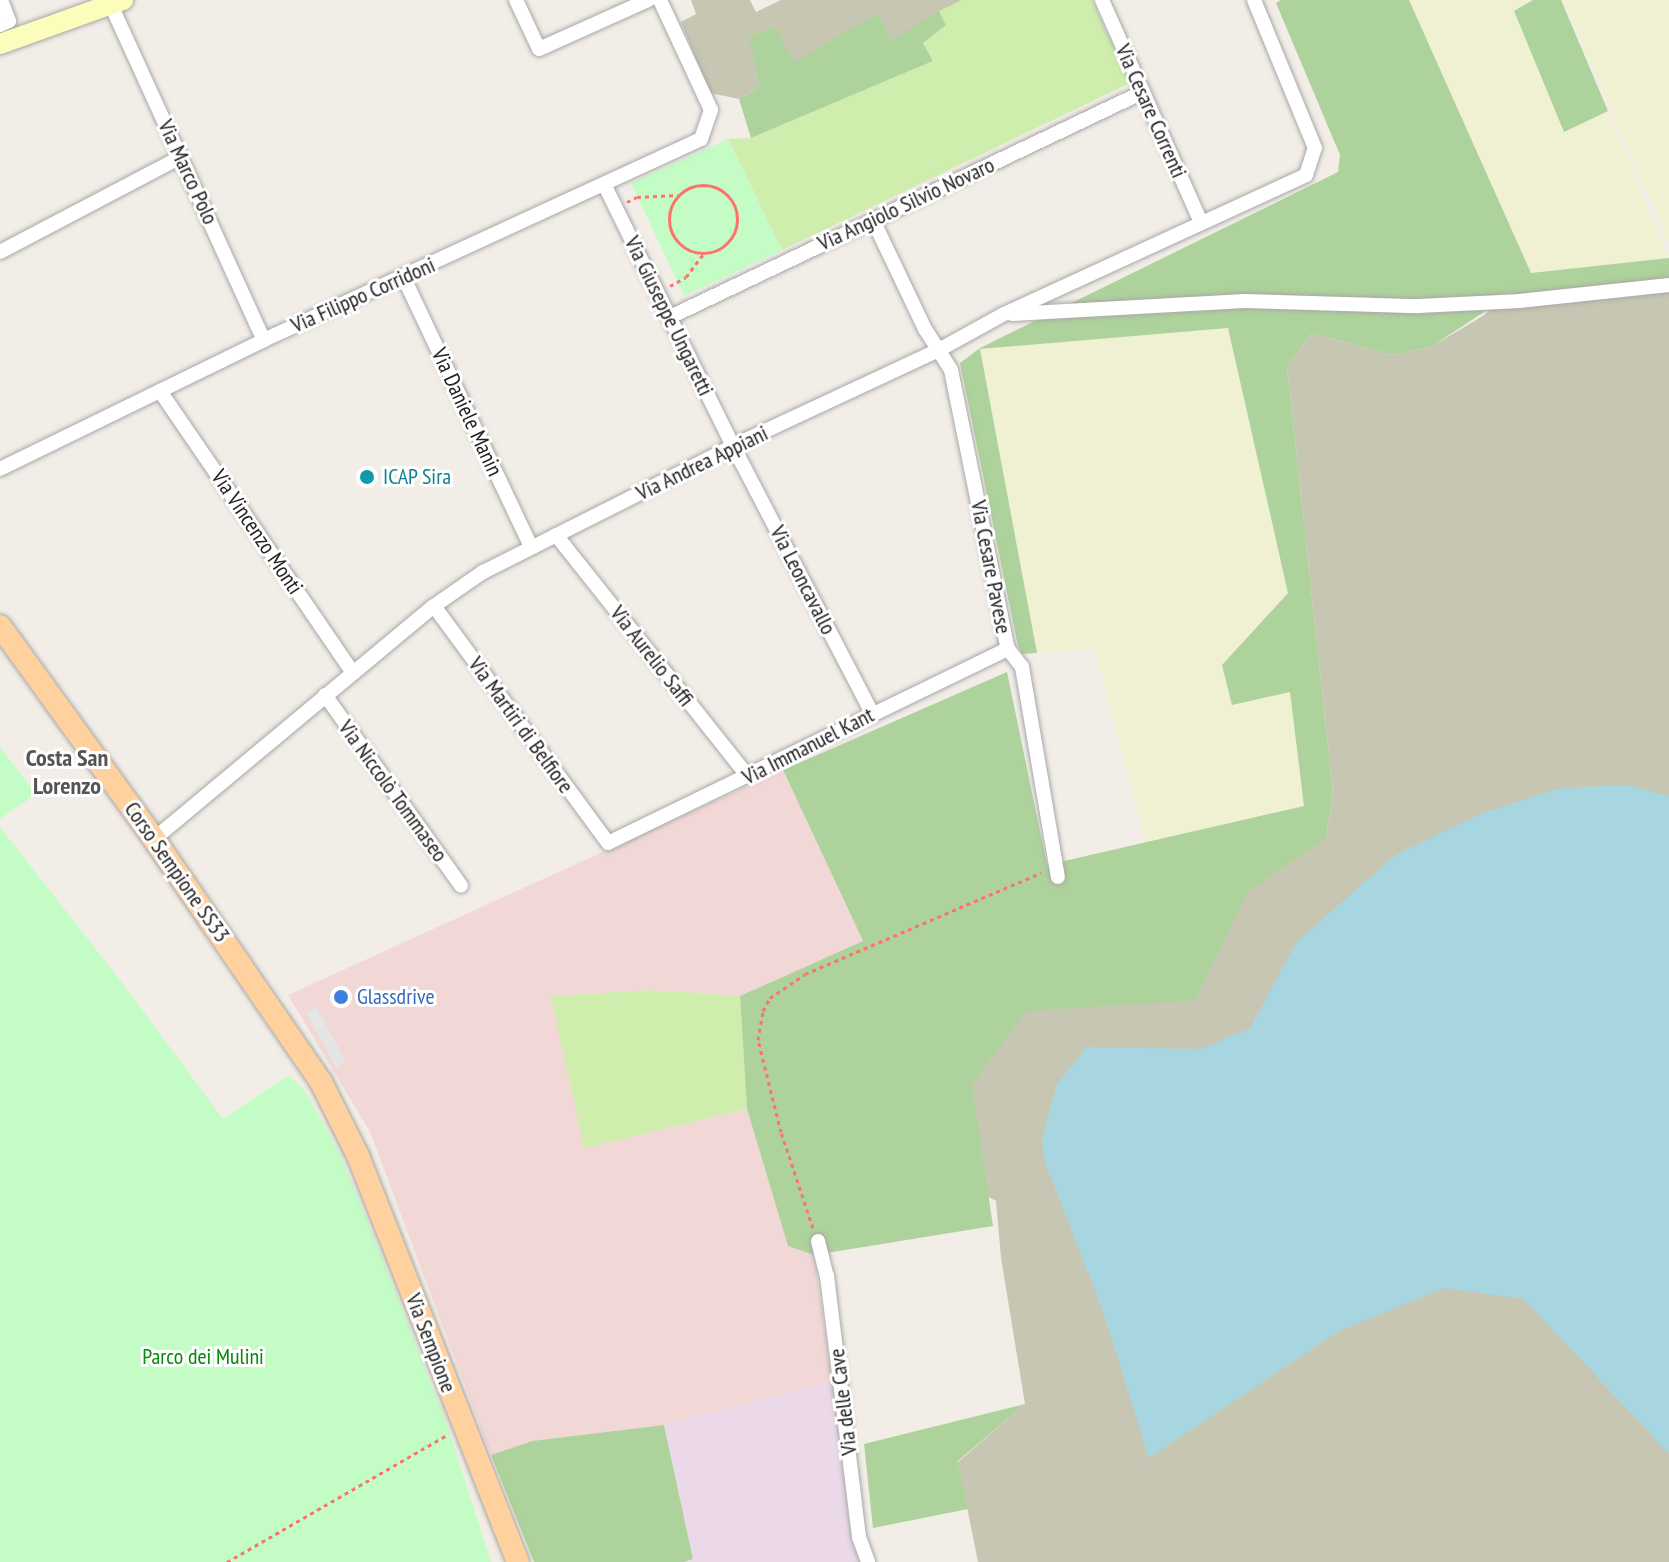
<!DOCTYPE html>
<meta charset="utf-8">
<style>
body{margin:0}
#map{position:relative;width:1669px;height:1562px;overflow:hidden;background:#f2eee7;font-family:"PT Sans Narrow",sans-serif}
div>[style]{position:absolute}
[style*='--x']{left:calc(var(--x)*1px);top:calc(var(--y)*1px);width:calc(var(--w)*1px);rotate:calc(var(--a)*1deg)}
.commercial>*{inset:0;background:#f2d7d7}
.industrial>*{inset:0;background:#ebd9e9}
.construction>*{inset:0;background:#c7c6b2}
.farmland>*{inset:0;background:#f0f1d2}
.grass>*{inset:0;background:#cfedac}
.forest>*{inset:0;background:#aed29b}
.park>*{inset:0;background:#c4fcc6}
.parking>*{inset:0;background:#e5e5e5}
.water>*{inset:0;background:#a7d6e0}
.path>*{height:3px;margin-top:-1.5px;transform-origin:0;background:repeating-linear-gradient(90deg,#ff726b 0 4px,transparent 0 8px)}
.path>.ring{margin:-1.5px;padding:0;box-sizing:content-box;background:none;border:3px solid #ff726b;border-radius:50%}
.roads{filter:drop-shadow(0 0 2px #a8a8a8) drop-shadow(0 0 2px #a8a8a8)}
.street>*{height:14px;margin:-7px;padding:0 7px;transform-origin:7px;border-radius:7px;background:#fff}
.secondary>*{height:20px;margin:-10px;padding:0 10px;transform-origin:10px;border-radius:10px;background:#fcfcbb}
.primary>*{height:22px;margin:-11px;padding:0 11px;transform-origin:11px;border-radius:11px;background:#ffd19f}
.dots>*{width:22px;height:22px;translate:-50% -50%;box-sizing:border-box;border:4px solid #fff;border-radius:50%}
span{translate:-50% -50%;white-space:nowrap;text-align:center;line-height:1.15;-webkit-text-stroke:6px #fff;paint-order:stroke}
.street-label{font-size:22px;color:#212121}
.culture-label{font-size:22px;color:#0d838f}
.left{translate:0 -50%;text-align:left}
.shop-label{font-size:22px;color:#366cbe}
.park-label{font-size:22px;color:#07870b}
.neighbourhood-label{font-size:24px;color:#545454;font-weight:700}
</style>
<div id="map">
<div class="commercial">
<div style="clip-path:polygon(783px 770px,863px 941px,740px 996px,651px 990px,552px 996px,584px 1148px,747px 1109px,788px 1246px,814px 1255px,832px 1382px,664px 1425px,532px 1441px,491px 1455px,370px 1132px,288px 995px)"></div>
</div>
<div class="industrial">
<div style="clip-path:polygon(832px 1382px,851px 1536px,860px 1562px,684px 1562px,693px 1559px,664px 1425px)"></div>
</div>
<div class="construction">
<div style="clip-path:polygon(691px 0,750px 0,756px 12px,781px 0,962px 0,891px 41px,878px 14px,794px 63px,776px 26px,750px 36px,759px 87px,739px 99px,710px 93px,681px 22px,696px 14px)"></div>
<div style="clip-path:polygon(1669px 284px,1669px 1562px,978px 1562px,958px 1462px,1025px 1404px,1001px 1258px,996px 1201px,924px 1161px,927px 1075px,1205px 891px,1326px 838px,1333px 793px,1287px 366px,1312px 333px,1392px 355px,1431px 347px,1486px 314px,1490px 308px)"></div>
</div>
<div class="farmland">
<div style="clip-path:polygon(1409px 0,1533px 0,1514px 12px,1564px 132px,1608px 111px,1669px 258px,1531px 273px)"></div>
<div style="clip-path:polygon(1563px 0,1669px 0,1669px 243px)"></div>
<div style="clip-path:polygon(1228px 328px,1288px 593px,1290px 691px,1305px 806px,1147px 844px,1094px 648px,1037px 653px,980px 348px)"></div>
</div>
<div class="grass">
<div style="clip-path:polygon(962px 0,1092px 0,1130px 83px,782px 250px,728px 139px,751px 138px,933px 61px,923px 43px,946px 25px,939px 11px)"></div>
<div style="clip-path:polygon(651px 990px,740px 996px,747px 1109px,584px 1148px,551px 996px)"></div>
</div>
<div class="forest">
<div style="clip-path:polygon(1281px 0,1409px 0,1531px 273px,1669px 258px,1669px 284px,1490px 308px,1431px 347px,1392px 355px,1312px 333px,1287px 366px,1333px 793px,1326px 838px,1248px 891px,1195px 1000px,1026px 1011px,972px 1084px,993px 1226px,814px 1255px,788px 1246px,747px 1109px,740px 996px,863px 941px,783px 770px,1007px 672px,1047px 865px,1304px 806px,1290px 692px,1232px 705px,1222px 665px,1288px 593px,1228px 328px,980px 349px,1037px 653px,1022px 654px,1018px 646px,960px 363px,980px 348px,1338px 172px,1340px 155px,1276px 3px)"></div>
<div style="clip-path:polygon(1533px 0,1561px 0,1608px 111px,1564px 132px,1514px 11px)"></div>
<div style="clip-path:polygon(939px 11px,946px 25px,923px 43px,933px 61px,751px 138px,739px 99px,759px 87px,749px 36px,776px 26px,794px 62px,878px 13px,891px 40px)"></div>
<div style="clip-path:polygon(1025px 1404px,958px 1461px,968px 1509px,873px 1528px,864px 1444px)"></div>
<div style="clip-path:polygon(664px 1425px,693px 1559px,684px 1562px,534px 1562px,491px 1455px,532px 1441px)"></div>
</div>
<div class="park">
<div style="clip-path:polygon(728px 139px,782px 250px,684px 296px,631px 183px)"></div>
<div style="clip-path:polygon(0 747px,36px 794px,0 819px)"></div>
<div style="clip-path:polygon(0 827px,120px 980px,223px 1119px,289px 1075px,305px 1091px,340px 1154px,374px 1237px,445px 1418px,491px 1562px,0 1562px)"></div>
</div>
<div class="parking">
<div style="clip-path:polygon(316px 1007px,346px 1061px,336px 1067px,306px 1013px)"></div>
</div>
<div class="water">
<div style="clip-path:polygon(1628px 785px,1669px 796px,1669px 1454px,1524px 1299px,1444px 1288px,1339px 1331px,1149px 1458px,1102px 1308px,1045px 1163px,1042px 1138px,1057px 1084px,1087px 1047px,1201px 1049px,1250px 1028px,1296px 943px,1395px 855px,1485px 812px,1561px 788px)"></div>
</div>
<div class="path">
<div class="ring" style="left:669px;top:185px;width:65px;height:65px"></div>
<div style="--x:627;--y:202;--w:11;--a:-27"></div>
<div style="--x:637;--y:197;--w:41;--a:-2.8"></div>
<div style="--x:670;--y:286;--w:18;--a:-29"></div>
<div style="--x:686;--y:277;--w:30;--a:-53"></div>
<div style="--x:813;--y:1228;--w:101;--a:-108.4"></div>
<div style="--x:781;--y:1132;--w:95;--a:-104"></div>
<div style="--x:758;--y:1040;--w:29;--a:-80"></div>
<div style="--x:763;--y:1011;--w:15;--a:-62"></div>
<div style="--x:770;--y:998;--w:42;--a:-34.4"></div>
<div style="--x:805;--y:974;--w:257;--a:-23.2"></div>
<div style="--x:227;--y:1562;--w:256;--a:-30"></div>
</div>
<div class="roads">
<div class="street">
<div style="--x:516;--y:0;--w:54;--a:64.9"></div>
<div style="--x:539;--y:49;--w:120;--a:-24.2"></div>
<div style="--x:1102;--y:0;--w:243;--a:66"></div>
<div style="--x:111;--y:5;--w:368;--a:65.5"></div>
<div style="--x:0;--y:25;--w:10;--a:-24"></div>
<div style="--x:9;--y:21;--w:22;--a:-111"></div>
<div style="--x:605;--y:186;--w:290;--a:63.8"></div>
<div style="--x:733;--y:446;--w:301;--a:62.5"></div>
<div style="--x:873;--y:220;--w:121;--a:64.5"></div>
<div style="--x:925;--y:329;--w:49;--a:57.6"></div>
<div style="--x:951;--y:370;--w:285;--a:78.5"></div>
<div style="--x:1008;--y:649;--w:23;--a:52"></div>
<div style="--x:1022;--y:667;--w:213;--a:80.3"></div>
<div style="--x:0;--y:252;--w:204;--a:-27.7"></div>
<div style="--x:403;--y:276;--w:300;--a:64.7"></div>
<div style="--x:1012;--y:314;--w:233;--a:-3.2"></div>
<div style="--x:1245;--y:301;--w:173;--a:1.7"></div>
<div style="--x:1418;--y:306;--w:101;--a:-2.8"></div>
<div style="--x:1519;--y:301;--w:151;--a:-6.1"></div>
<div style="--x:670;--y:317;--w:524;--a:-25.44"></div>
<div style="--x:160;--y:391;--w:342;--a:55.6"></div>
<div style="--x:0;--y:469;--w:294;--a:-26"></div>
<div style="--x:264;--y:340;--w:481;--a:-24.7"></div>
<div style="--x:701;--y:139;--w:31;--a:-71"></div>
<div style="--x:711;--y:110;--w:121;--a:-114.9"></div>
<div style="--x:556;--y:535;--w:308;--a:51.5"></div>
<div style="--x:434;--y:606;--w:294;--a:53.7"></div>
<div style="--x:608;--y:843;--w:445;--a:-25.9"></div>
<div style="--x:325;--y:695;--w:234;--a:54.5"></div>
<div style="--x:154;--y:839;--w:364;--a:-39.8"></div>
<div style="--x:434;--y:606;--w:60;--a:-34.8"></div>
<div style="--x:483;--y:572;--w:280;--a:-26.7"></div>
<div style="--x:733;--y:446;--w:225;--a:-25"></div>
<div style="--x:937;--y:351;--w:77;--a:-28.9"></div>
<div style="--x:1004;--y:314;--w:332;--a:-24.7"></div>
<div style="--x:1306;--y:175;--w:28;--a:-72"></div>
<div style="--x:1315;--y:148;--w:160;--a:-112.4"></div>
<div style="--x:818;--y:1241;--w:36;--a:76"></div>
<div style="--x:827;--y:1276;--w:263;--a:83"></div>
<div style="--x:859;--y:1537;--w:27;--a:70"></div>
</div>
<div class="secondary">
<div style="--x:0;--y:44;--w:131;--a:-19.7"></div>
</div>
<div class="primary">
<div style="--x:0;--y:626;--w:263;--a:54.1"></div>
<div style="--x:154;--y:839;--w:295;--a:55.5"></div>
<div style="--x:321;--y:1082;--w:83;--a:63.4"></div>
<div style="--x:358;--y:1156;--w:436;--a:68.5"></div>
</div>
</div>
<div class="dots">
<div style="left:367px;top:477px;background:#0f9aa8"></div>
<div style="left:341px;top:997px;background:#3f7fe0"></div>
</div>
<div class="street-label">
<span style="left:1151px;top:111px;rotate:66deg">Via Cesare Correnti</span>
<span style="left:188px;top:172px;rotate:65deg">Via Marco Polo</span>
<span style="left:906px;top:204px;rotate:-25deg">Via Angiolo Silvio Novaro</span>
<span style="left:363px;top:295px;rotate:-24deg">Via Filippo Corridoni</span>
<span style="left:669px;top:316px;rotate:64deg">Via Giuseppe Ungaretti</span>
<span style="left:467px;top:412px;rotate:65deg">Via Daniele Manin</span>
<span style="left:702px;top:463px;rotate:-26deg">Via Andrea Appiani</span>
<span style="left:257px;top:532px;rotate:56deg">Via Vincenzo Monti</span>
<span style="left:991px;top:567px;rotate:79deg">Via Cesare Pavese</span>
<span style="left:803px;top:580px;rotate:63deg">Via Leoncavallo</span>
<span style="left:652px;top:656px;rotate:52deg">Via Aurelio Saffi</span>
<span style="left:521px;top:725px;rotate:54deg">Via Martiri di Belfiore</span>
<span style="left:808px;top:746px;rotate:-27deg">Via Immanuel Kant</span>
<span style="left:393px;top:791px;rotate:54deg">Via Niccolò Tommaseo</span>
<span style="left:177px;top:872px;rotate:55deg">Corso Sempione SS33</span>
<span style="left:431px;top:1343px;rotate:69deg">Via Sempione</span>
<span style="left:843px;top:1402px;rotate:-97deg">Via delle Cave</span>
</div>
<div class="culture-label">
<span class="left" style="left:383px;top:477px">ICAP Sira</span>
</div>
<div class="shop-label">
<span class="left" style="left:357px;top:997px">Glassdrive</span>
</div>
<div class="park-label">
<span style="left:203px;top:1357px">Parco dei Mulini</span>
</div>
<div class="neighbourhood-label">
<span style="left:67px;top:772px">Costa San<br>Lorenzo</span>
</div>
</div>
